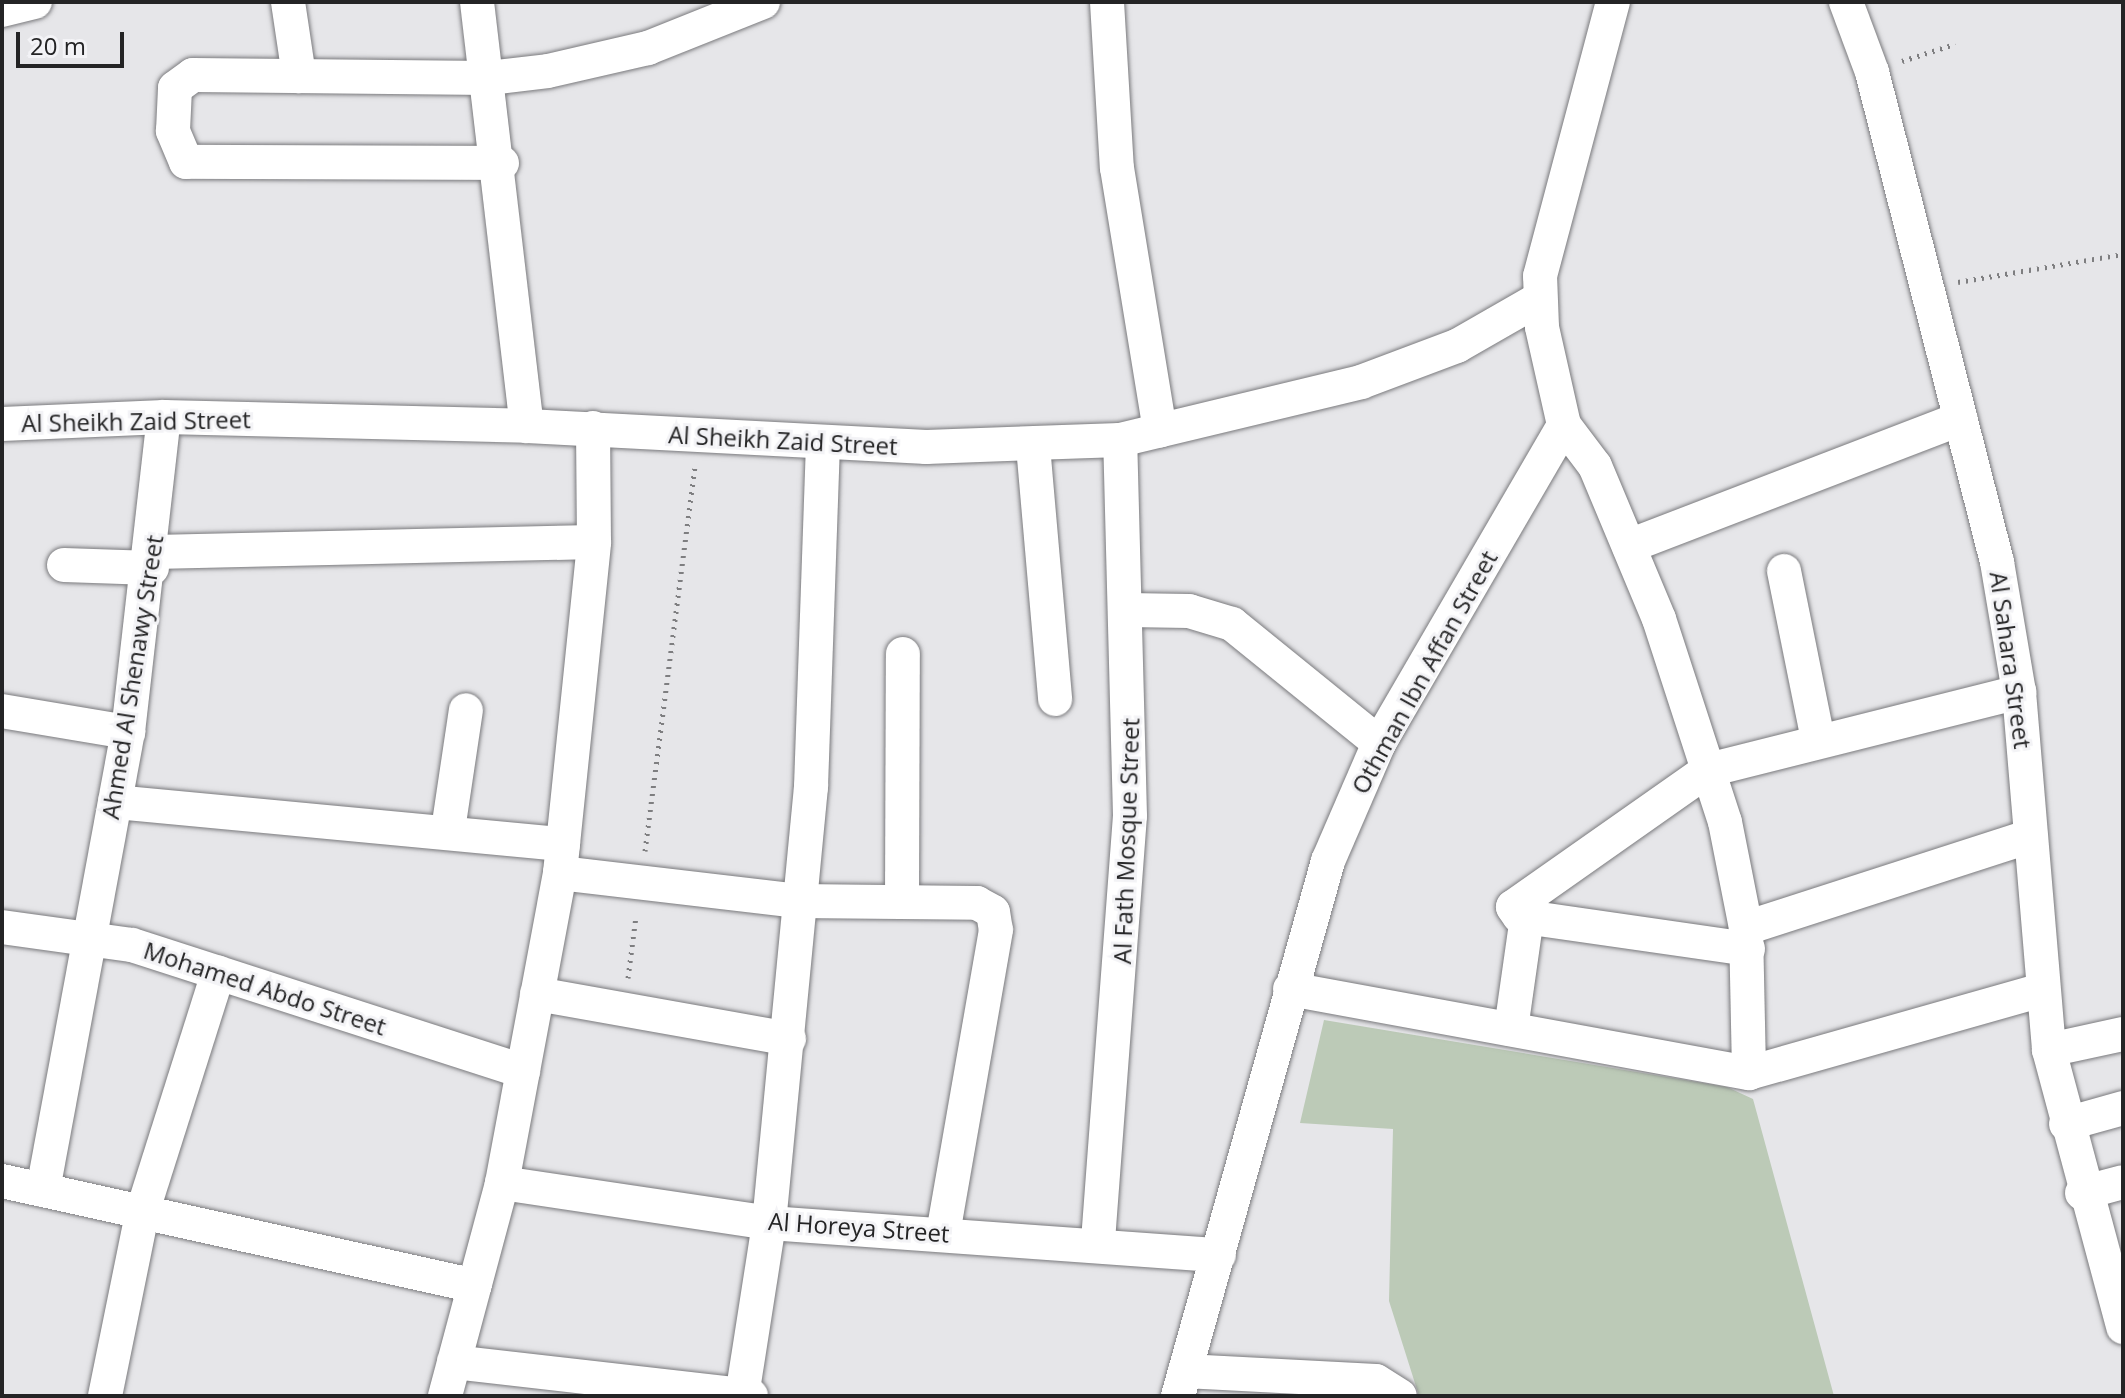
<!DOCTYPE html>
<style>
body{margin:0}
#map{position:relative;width:2125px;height:1398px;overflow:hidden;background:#e6e6e9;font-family:"Open Sans",sans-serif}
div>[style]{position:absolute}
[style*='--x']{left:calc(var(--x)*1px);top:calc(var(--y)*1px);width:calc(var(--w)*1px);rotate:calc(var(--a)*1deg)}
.green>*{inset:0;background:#bccab7}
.path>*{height:5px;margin-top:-2.5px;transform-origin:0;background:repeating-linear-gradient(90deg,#7e7e80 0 2px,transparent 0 8px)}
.roads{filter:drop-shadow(0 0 2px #7a7a7d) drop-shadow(0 0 2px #7a7a7d)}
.minor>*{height:34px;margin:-17px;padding:0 17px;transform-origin:17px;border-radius:17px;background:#fff}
span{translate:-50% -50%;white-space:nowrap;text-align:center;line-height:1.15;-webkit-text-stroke:6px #f3f3f6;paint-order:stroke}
.street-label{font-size:24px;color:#242425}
.frame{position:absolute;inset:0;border:4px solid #242425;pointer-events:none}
.scale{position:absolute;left:16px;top:32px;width:108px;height:36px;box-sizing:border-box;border:4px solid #242425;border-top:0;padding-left:10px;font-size:24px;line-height:28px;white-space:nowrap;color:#242425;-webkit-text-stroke:6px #f3f3f6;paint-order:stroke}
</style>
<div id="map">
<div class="green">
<div style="clip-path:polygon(1324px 1020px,1727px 1087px,1753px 1099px,1834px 1396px,1419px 1396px,1389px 1301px,1393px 1129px,1300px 1123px)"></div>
</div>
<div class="path">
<div style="--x:1902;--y:61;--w:56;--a:-17.8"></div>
<div style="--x:1958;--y:282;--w:167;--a:-9.6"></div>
<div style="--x:645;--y:851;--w:386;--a:-82.6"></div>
<div style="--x:628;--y:978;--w:63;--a:-82.6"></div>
</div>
<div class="roads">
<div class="minor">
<div style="--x:288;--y:2;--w:75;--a:81.5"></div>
<div style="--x:477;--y:2;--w:427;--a:83.3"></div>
<div style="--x:1107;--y:2;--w:166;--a:86.6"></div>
<div style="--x:1117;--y:168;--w:266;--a:80.7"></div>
<div style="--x:1846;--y:2;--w:75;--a:69.6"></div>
<div style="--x:1872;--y:72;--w:506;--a:75.69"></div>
<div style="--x:1997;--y:562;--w:132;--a:80.4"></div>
<div style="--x:2019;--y:692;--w:359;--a:85.2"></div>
<div style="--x:2049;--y:1050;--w:287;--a:75"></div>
<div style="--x:2;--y:10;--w:34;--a:-14"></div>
<div style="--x:502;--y:163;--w:316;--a:-179.8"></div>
<div style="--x:186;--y:162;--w:34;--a:-113"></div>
<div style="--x:173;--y:131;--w:43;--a:-87.3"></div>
<div style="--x:175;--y:88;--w:22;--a:-36"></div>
<div style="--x:193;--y:75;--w:296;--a:0.6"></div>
<div style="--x:489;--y:78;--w:59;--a:-6.8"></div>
<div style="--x:548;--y:71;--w:103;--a:-13"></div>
<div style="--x:648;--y:48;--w:124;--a:-21.8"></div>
<div style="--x:2;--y:424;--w:162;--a:-2.5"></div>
<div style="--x:164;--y:417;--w:363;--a:1.4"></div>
<div style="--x:527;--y:426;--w:400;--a:3"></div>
<div style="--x:926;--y:447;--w:194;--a:-2.1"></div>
<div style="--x:1120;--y:440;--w:248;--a:-13.5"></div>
<div style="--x:1361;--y:382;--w:103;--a:-20.6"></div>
<div style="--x:1457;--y:346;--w:95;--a:-29.8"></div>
<div style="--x:1564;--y:425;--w:51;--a:52.9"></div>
<div style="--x:1595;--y:466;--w:166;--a:67.3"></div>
<div style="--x:1659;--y:619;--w:213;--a:72"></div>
<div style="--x:1725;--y:822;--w:108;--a:78.8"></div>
<div style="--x:1746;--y:928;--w:145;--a:88.8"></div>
<div style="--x:1033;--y:446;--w:254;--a:85"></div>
<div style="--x:1629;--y:546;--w:355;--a:-21"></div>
<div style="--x:154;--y:552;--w:440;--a:-1.3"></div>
<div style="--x:64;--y:565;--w:88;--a:2"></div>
<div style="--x:1784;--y:571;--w:172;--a:78.6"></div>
<div style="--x:1127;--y:610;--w:62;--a:0.9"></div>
<div style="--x:1189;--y:611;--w:45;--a:16.8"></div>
<div style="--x:1232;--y:624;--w:189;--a:39"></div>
<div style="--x:2;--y:711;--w:128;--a:9.5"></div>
<div style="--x:115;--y:802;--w:450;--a:5.4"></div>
<div style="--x:448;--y:830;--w:121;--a:-81.5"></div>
<div style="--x:560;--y:873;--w:240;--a:6.7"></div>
<div style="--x:798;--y:901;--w:179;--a:0.6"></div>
<div style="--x:977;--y:903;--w:18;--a:29"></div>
<div style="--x:993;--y:912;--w:18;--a:81"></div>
<div style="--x:996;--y:930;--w:308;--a:99.9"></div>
<div style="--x:902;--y:900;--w:246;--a:-89.8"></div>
<div style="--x:2;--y:927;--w:131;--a:7.9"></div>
<div style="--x:132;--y:945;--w:411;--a:17.9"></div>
<div style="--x:1746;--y:928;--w:299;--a:-17.9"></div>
<div style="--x:1748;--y:949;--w:231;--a:-171.8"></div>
<div style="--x:1519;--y:916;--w:11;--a:-124"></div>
<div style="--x:1513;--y:907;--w:238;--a:-35.1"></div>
<div style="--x:1708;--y:770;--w:321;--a:-14.1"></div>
<div style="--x:1290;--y:989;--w:467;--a:10.4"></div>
<div style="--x:1749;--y:1073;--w:305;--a:-15.8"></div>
<div style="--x:537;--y:994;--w:256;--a:10.1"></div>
<div style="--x:1511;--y:1029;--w:113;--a:-81.9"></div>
<div style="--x:2049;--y:1050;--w:76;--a:-12.2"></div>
<div style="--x:2066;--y:1124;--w:59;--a:-15.7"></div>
<div style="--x:2;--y:1181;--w:484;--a:12.5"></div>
<div style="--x:502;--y:1183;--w:270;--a:8.5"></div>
<div style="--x:769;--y:1223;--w:451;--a:4.1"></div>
<div style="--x:43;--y:1190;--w:466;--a:-79.5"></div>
<div style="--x:128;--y:732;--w:317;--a:-83.5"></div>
<div style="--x:2082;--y:1193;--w:42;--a:-15"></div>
<div style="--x:1098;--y:1241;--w:426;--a:-85.7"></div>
<div style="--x:1130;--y:816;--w:376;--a:-91.5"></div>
<div style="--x:454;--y:1362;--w:299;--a:6.5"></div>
<div style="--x:1185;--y:1371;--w:191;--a:3"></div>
<div style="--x:1376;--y:1381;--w:28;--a:32"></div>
<div style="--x:105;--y:1396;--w:190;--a:-78.5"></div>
<div style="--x:143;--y:1210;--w:249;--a:-72.4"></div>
<div style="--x:445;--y:1396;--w:220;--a:-75"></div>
<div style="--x:502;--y:1183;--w:315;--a:-79.4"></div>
<div style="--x:560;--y:873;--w:333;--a:-84.1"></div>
<div style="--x:594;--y:542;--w:114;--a:-90.5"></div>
<div style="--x:742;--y:1396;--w:175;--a:-81.1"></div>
<div style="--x:769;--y:1223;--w:438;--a:-84.5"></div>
<div style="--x:811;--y:787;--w:344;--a:-88"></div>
<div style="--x:1178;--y:1396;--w:556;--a:-74.34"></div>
<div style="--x:1328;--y:861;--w:129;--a:-66.6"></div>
<div style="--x:1379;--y:743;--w:368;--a:-59.8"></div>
<div style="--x:1564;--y:425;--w:100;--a:-102.7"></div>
<div style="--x:1542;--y:327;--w:51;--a:-92.2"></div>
<div style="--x:1540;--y:276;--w:284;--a:-75.1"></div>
</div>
</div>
<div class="street-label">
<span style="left:136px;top:421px;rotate:-1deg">Al Sheikh Zaid Street</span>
<span style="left:783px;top:440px;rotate:3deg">Al Sheikh Zaid Street</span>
<span style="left:2011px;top:660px;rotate:82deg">Al Sahara Street</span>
<span style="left:1424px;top:672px;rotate:-61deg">Othman Ibn Affan Street</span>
<span style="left:132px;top:677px;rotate:-81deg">Ahmed Al Shenawy Street</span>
<span style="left:1126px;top:841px;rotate:-88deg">Al Fath Mosque Street</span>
<span style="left:265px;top:988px;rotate:18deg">Mohamed Abdo Street</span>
<span style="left:859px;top:1227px;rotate:4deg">Al Horeya Street</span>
</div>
<div class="frame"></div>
<div class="scale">20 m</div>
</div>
